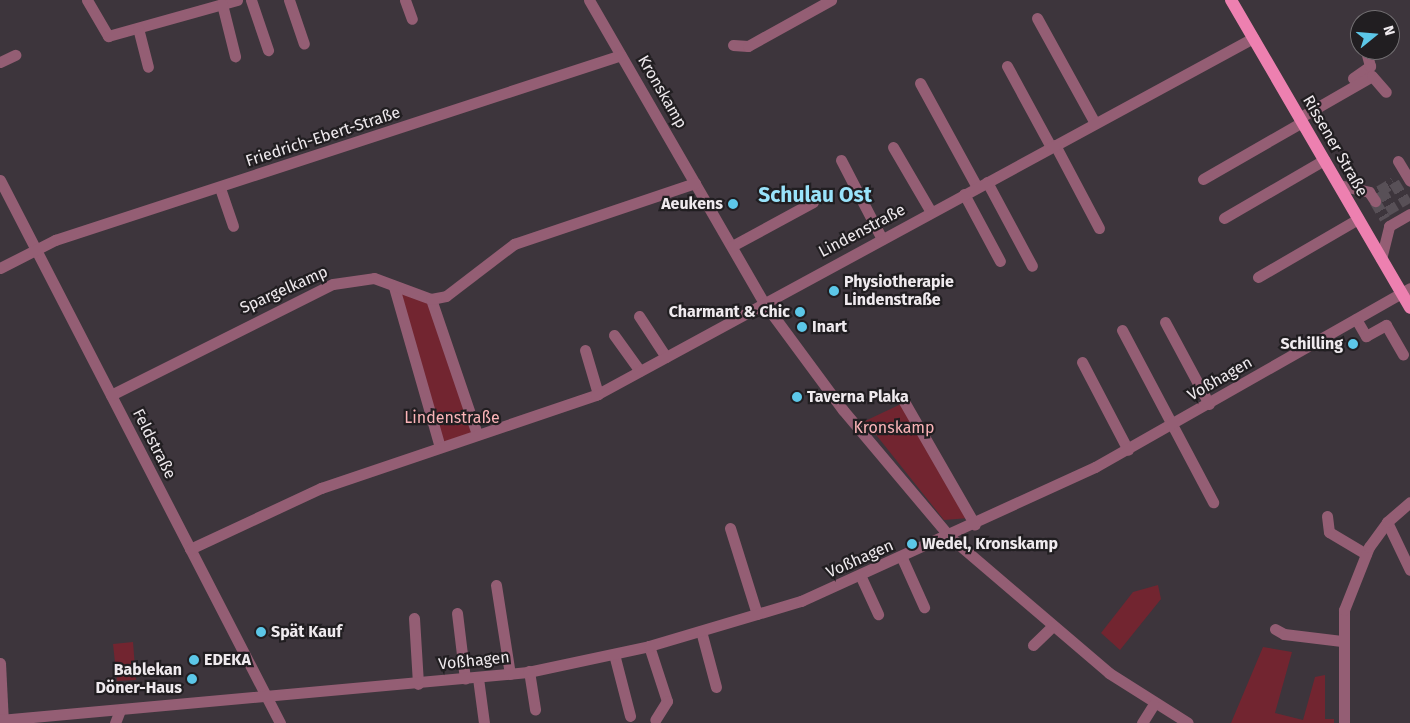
<!DOCTYPE html>
<meta charset="utf-8">
<style>
body{margin:0}
#map{position:relative;width:1410px;height:723px;overflow:hidden;background:#3d353c;font-family:"Fira Sans",sans-serif}
div>[style]{position:absolute}
[style*='--x']{left:calc(var(--x)*1px);top:calc(var(--y)*1px);width:calc(var(--w)*1px);rotate:calc(var(--a)*1deg)}
.green>*{inset:0;background:#722530}
.minor-tunnel>*{height:11px;margin-top:-5.5px;transform-origin:0;background:repeating-linear-gradient(90deg,#585057 0 11px,transparent 0 16.5px)}
.minor>*{height:11px;margin:-5.5px;padding:0 5.5px;transform-origin:5.5px;border-radius:5.5px;background:#945e74}
.major>*{height:12px;margin:-6px;padding:0 6px;transform-origin:6px;border-radius:6px;background:#ed80b0}
.dots>*{width:14px;height:14px;translate:-50% -50%;box-sizing:border-box;border:2px solid #211e21;border-radius:50%}
span{translate:-50% -50%;white-space:nowrap;text-align:center;line-height:1.15;-webkit-text-stroke:4.5px #211e21;paint-order:stroke}
.street-label{font-size:16px;color:#efeaee}
.poi-label{font-size:16px;color:#efeaee;font-weight:700}
.right{translate:-100% -50%;text-align:right}
.left{translate:0 -50%;text-align:left}
.park-label{font-size:16px;color:#fbb4b8}
.district-label{font-size:21px;color:#99e3fb;font-weight:700}
.north{position:absolute;left:1350px;top:10px;width:50px;height:50px;box-sizing:border-box;background:#211e21;border:1px solid #737073;border-radius:50%;rotate:73deg;font-size:14px;font-weight:700;line-height:20px;text-align:center;color:#efeaee}
.north::after{content:'';display:block;margin:auto;width:18px;height:22px;background:#5cc7e8;clip-path:polygon(50% 0,100% 100%,50% 72%,0 100%)}
</style>
<div id="map">
<div class="green">
<div style="clip-path:polygon(393px 287px,431px 299px,477px 434px,440px 447px)"></div>
<div style="clip-path:polygon(901px 404px,969px 518px,944px 520px,865px 421px)"></div>
<div style="clip-path:polygon(1158px 585px,1161px 599px,1120px 650px,1101px 633px,1133px 592px)"></div>
<div style="clip-path:polygon(133px 642px,136px 680px,117px 681px,113px 644px)"></div>
<div style="clip-path:polygon(1263px 647px,1292px 652px,1275px 713px,1303px 720px,1315px 677px,1325px 675px,1325px 719px,1334px 719px,1334px 723px,1231px 723px)"></div>
</div>
<div class="minor-tunnel">
<div style="--x:1381;--y:190;--w:26;--a:59"></div>
<div style="--x:1379;--y:191;--w:17;--a:-31"></div>
<div style="--x:1394;--y:182;--w:26;--a:59"></div>
<div style="--x:1375;--y:201;--w:20;--a:60"></div>
</div>
<div class="minor">
<div style="--x:87;--y:0;--w:42;--a:59.7"></div>
<div style="--x:108;--y:36;--w:134;--a:-15.6"></div>
<div style="--x:251;--y:0;--w:53;--a:71.2"></div>
<div style="--x:289;--y:0;--w:46;--a:71.2"></div>
<div style="--x:405;--y:0;--w:20;--a:70"></div>
<div style="--x:589;--y:0;--w:350;--a:60"></div>
<div style="--x:764;--y:303;--w:133;--a:53.6"></div>
<div style="--x:843;--y:410;--w:166;--a:49.9"></div>
<div style="--x:950;--y:537;--w:209;--a:40.5"></div>
<div style="--x:1109;--y:673;--w:93;--a:32.3"></div>
<div style="--x:222;--y:4;--w:54;--a:76"></div>
<div style="--x:1037;--y:18;--w:120;--a:61.1"></div>
<div style="--x:138;--y:28;--w:40;--a:75.6"></div>
<div style="--x:733;--y:45;--w:15;--a:4"></div>
<div style="--x:748;--y:46;--w:95;--a:-29"></div>
<div style="--x:0;--y:62;--w:17;--a:-25"></div>
<div style="--x:1007;--y:66;--w:92;--a:61.5"></div>
<div style="--x:1353;--y:78;--w:21;--a:-35"></div>
<div style="--x:1370;--y:66;--w:16;--a:-105"></div>
<div style="--x:920;--y:83;--w:119;--a:61.3"></div>
<div style="--x:1299;--y:118;--w:84;--a:-29.9"></div>
<div style="--x:1372;--y:76;--w:21;--a:49"></div>
<div style="--x:1055;--y:145;--w:94;--a:62.1"></div>
<div style="--x:893;--y:147;--w:75;--a:59.7"></div>
<div style="--x:841;--y:160;--w:89;--a:62.6"></div>
<div style="--x:1398;--y:161;--w:23;--a:59"></div>
<div style="--x:1203;--y:179;--w:114;--a:-29.9"></div>
<div style="--x:0;--y:180;--w:611;--a:62.72"></div>
<div style="--x:987;--y:182;--w:95;--a:61.8"></div>
<div style="--x:1339;--y:185;--w:31;--a:13"></div>
<div style="--x:1369;--y:192;--w:11;--a:56"></div>
<div style="--x:220;--y:188;--w:40;--a:71.1"></div>
<div style="--x:964;--y:194;--w:76;--a:61.8"></div>
<div style="--x:1224;--y:218;--w:116;--a:-30.1"></div>
<div style="--x:732;--y:246;--w:92;--a:-28.5"></div>
<div style="--x:1381;--y:259;--w:34;--a:-76"></div>
<div style="--x:1389;--y:226;--w:24;--a:-30"></div>
<div style="--x:0;--y:268;--w:62;--a:-27"></div>
<div style="--x:55;--y:240;--w:595;--a:-18.1"></div>
<div style="--x:1258;--y:277;--w:116;--a:-30.1"></div>
<div style="--x:394;--y:287;--w:166;--a:74"></div>
<div style="--x:431;--y:299;--w:143;--a:71.2"></div>
<div style="--x:639;--y:316;--w:49;--a:56.6"></div>
<div style="--x:1356;--y:319;--w:20;--a:60"></div>
<div style="--x:1366;--y:336;--w:23;--a:-29"></div>
<div style="--x:1386;--y:325;--w:34;--a:60"></div>
<div style="--x:1165;--y:322;--w:93;--a:61.8"></div>
<div style="--x:1122;--y:330;--w:195;--a:62.1"></div>
<div style="--x:614;--y:335;--w:44;--a:54.2"></div>
<div style="--x:585;--y:350;--w:46;--a:73.5"></div>
<div style="--x:1082;--y:362;--w:99;--a:62.4"></div>
<div style="--x:111;--y:395;--w:248;--a:-26.6"></div>
<div style="--x:333;--y:284;--w:41;--a:-8.3"></div>
<div style="--x:374;--y:278;--w:61;--a:20.2"></div>
<div style="--x:431;--y:299;--w:15;--a:-11"></div>
<div style="--x:446;--y:296;--w:86;--a:-37.4"></div>
<div style="--x:514;--y:244;--w:191;--a:-18.6"></div>
<div style="--x:902;--y:398;--w:146;--a:60.1"></div>
<div style="--x:1327;--y:516;--w:16;--a:83"></div>
<div style="--x:1329;--y:532;--w:43;--a:30.7"></div>
<div style="--x:1387;--y:522;--w:53;--a:64.4"></div>
<div style="--x:730;--y:528;--w:90;--a:72.6"></div>
<div style="--x:190;--y:549;--w:145;--a:-25"></div>
<div style="--x:321;--y:488;--w:290;--a:-18.7"></div>
<div style="--x:596;--y:395;--w:748;--a:-28.52"></div>
<div style="--x:902;--y:558;--w:54;--a:65.8"></div>
<div style="--x:861;--y:577;--w:41;--a:65.3"></div>
<div style="--x:496;--y:585;--w:90;--a:81.1"></div>
<div style="--x:457;--y:613;--w:66;--a:83.1"></div>
<div style="--x:414;--y:618;--w:66;--a:86.5"></div>
<div style="--x:1275;--y:629;--w:10;--a:29"></div>
<div style="--x:1284;--y:634;--w:58;--a:6.9"></div>
<div style="--x:701;--y:631;--w:58;--a:75"></div>
<div style="--x:1033;--y:645;--w:28;--a:-44"></div>
<div style="--x:649;--y:646;--w:58;--a:71.9"></div>
<div style="--x:667;--y:701;--w:22;--a:122"></div>
<div style="--x:614;--y:654;--w:64;--a:75.5"></div>
<div style="--x:0;--y:663;--w:60;--a:87.1"></div>
<div style="--x:529;--y:671;--w:39;--a:81"></div>
<div style="--x:478;--y:678;--w:45;--a:82.4"></div>
<div style="--x:0;--y:720;--w:530;--a:-5.19"></div>
<div style="--x:528;--y:672;--w:124;--a:-12.1"></div>
<div style="--x:649;--y:646;--w:159;--a:-16.5"></div>
<div style="--x:801;--y:601;--w:323;--a:-24.5"></div>
<div style="--x:1095;--y:467;--w:362;--a:-29.6"></div>
<div style="--x:115;--y:723;--w:14;--a:-69"></div>
<div style="--x:1142;--y:723;--w:22;--a:-58"></div>
<div style="--x:1344;--y:723;--w:113;--a:-90"></div>
<div style="--x:1344;--y:610;--w:68;--a:-68.4"></div>
<div style="--x:1369;--y:547;--w:31;--a:-54"></div>
<div style="--x:1387;--y:522;--w:30;--a:-41"></div>
</div>
<div class="major">
<div style="--x:1231;--y:0;--w:356;--a:59.8"></div>
</div>
<div class="dots">
<div style="left:733px;top:204px;background:#5cc7e8"></div>
<div style="left:834px;top:291px;background:#5cc7e8"></div>
<div style="left:800px;top:312px;background:#5cc7e8"></div>
<div style="left:802px;top:327px;background:#5cc7e8"></div>
<div style="left:1353px;top:344px;background:#5cc7e8"></div>
<div style="left:797px;top:397px;background:#5cc7e8"></div>
<div style="left:912px;top:544px;background:#5cc7e8"></div>
<div style="left:261px;top:632px;background:#5cc7e8"></div>
<div style="left:194px;top:660px;background:#5cc7e8"></div>
<div style="left:192px;top:679px;background:#5cc7e8"></div>
</div>
<div class="street-label">
<span style="left:662px;top:92px;rotate:60deg">Kronskamp</span>
<span style="left:323px;top:137px;rotate:-18deg">Friedrich-Ebert-Straße</span>
<span style="left:1335px;top:146px;rotate:60deg">Rissener Straße</span>
<span style="left:862px;top:231px;rotate:-28deg">Lindenstraße</span>
<span style="left:284px;top:290px;rotate:-24deg">Spargelkamp</span>
<span style="left:1220px;top:379px;rotate:-30deg">Voßhagen</span>
<span style="left:154px;top:444px;rotate:63deg">Feldstraße</span>
<span style="left:860px;top:559px;rotate:-24deg">Voßhagen</span>
<span style="left:474px;top:661px;rotate:-6deg">Voßhagen</span>
</div>
<div class="poi-label">
<span class="right" style="left:723px;top:204px">Aeukens</span>
<span class="left" style="left:844px;top:291px">Physiotherapie<br>Lindenstraße</span>
<span class="right" style="left:790px;top:312px">Charmant &amp; Chic</span>
<span class="left" style="left:812px;top:327px">Inart</span>
<span class="right" style="left:1343px;top:344px">Schilling</span>
<span class="left" style="left:807px;top:397px">Taverna Plaka</span>
<span class="left" style="left:922px;top:544px">Wedel, Kronskamp</span>
<span class="left" style="left:271px;top:632px">Spät Kauf</span>
<span class="left" style="left:204px;top:660px">EDEKA</span>
<span class="right" style="left:182px;top:679px">Bablekan<br>Döner-Haus</span>
</div>
<div class="park-label">
<span style="left:452px;top:418px">Lindenstraße</span>
<span style="left:894px;top:428px">Kronskamp</span>
</div>
<div class="district-label">
<span style="left:815px;top:195px">Schulau Ost</span>
</div>
<div class="north">N</div>
</div>
